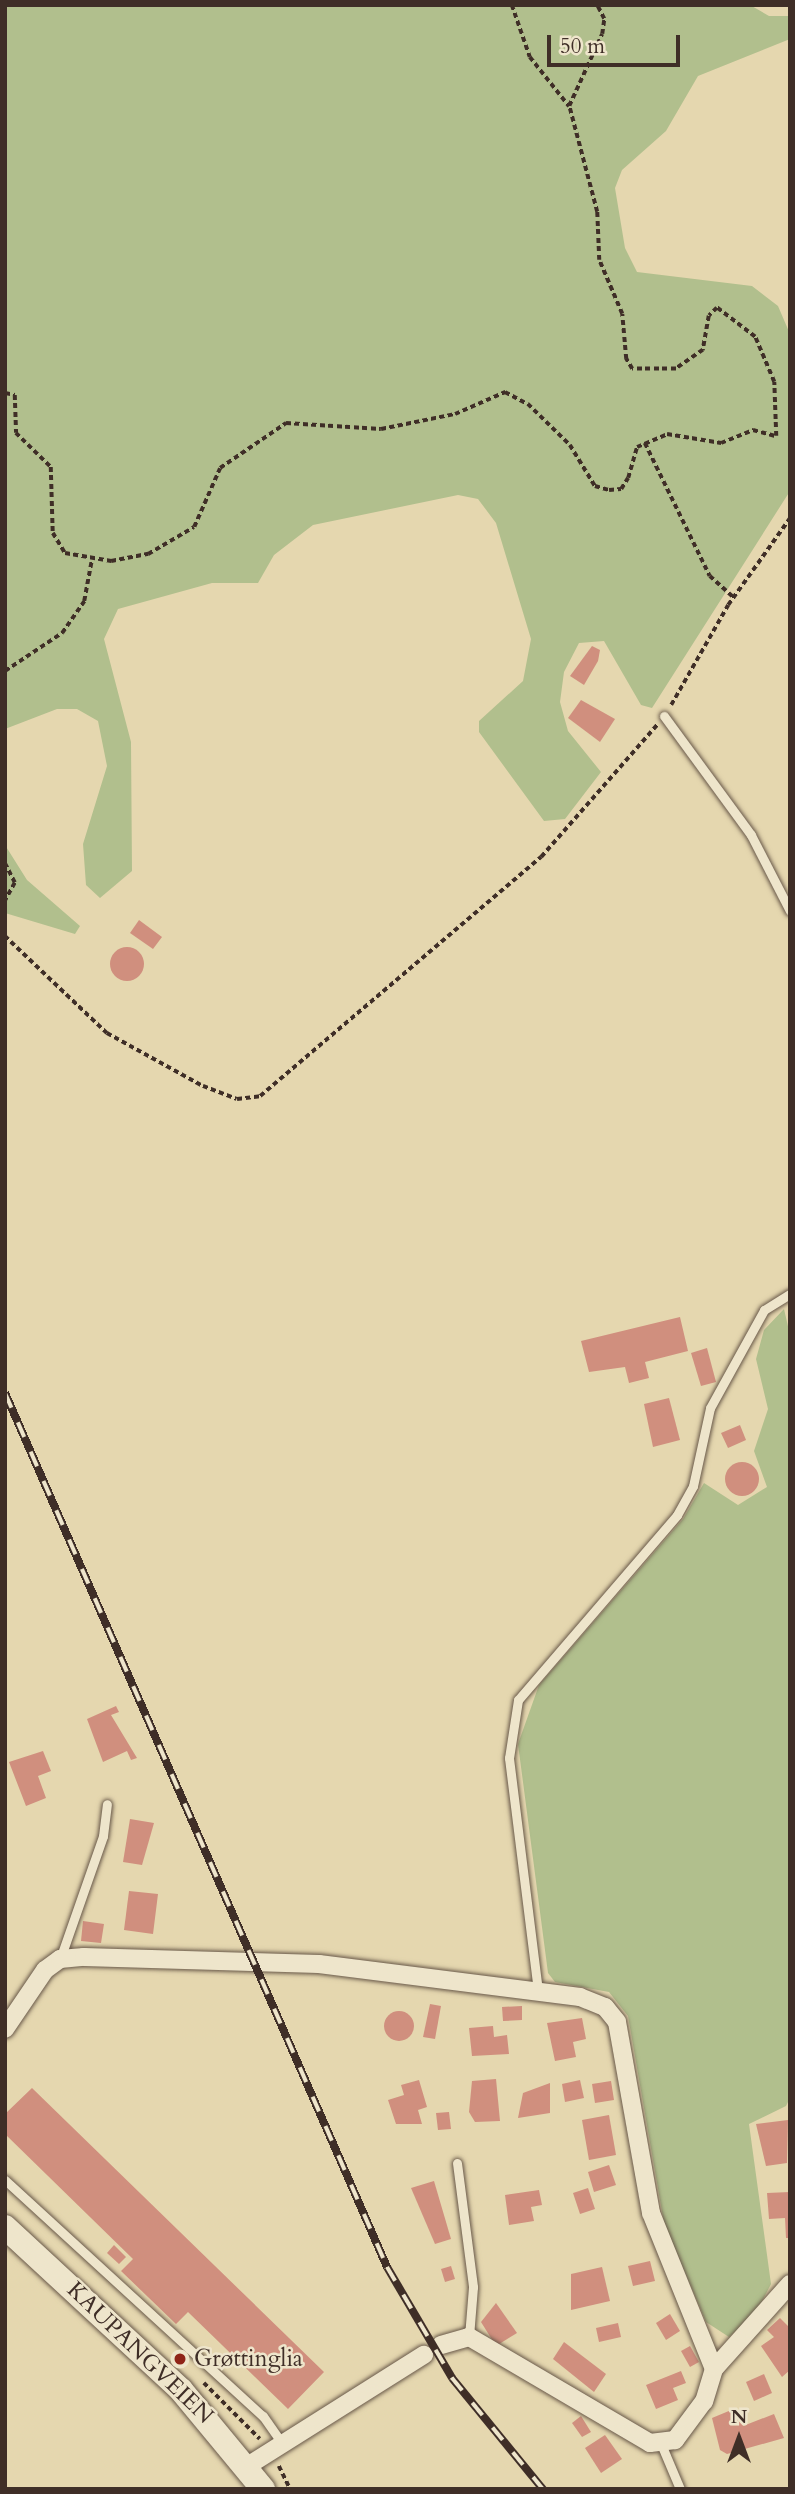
<!DOCTYPE html>
<meta charset="utf-8">
<style>
body{margin:0}
#map{position:relative;width:795px;height:2494px;overflow:hidden;background:#e5d7af;font-family:Cardo,serif}
div>[style]{position:absolute}
[style*='--x']{left:calc(var(--x)*1px);top:calc(var(--y)*1px);width:calc(var(--w)*1px);rotate:calc(var(--a)*1deg)}
.green>*{inset:0;background:#b1bf8d}
.building>*{inset:0;background:#d08f7e}
.round{border-radius:50%}
.path>*{height:3.5px;margin-top:-1.75px;transform-origin:0;background:repeating-linear-gradient(90deg,#3f2e27 0 5px,transparent 0 8.5px)}
.roads{filter:drop-shadow(0 0 2px #685849) drop-shadow(0 0 2px #685849)}
.lane>*{height:9px;margin:-4.5px;padding:0 4.5px;transform-origin:4.5px;border-radius:4.5px;background:#eee5cb}
.street>*{height:18px;margin:-9px;padding:0 9px;transform-origin:9px;border-radius:9px;background:#eee5cb}
.secondary>*{height:24px;margin:-12px;padding:0 12px;transform-origin:12px;border-radius:12px;background:#eee5cb}
.rail>*{height:8px;margin-top:-4px;transform-origin:0;background:repeating-linear-gradient(90deg,#eee5cb 0 16px,#3f2e27 0 32px);box-sizing:border-box;border-block:2px solid #3f2e27}
.dots>*{width:19px;height:19px;translate:-50% -50%;box-sizing:border-box;border:4px solid #eee5cb;border-radius:50%}
span{translate:-50% -50%;white-space:nowrap;text-align:center;line-height:1.15;-webkit-text-stroke:5px #eee5cb;paint-order:stroke}
.street-label{font-size:23px;color:#3f2e27}
.poi-label{font-size:23px;color:#3f2e27}
.left{translate:0 -50%;text-align:left}
.frame{position:absolute;inset:0;border:7px solid #3f2e27;pointer-events:none}
.north{position:absolute;left:704px;top:2403px;width:70px;height:70px;-webkit-text-stroke:5px #eee5cb;paint-order:stroke;rotate:0deg;font-size:19px;font-weight:700;line-height:28px;text-align:center;color:#3f2e27}
.north::after{content:'';display:block;margin:auto;width:24px;height:32px;background:#3f2e27;clip-path:polygon(50% 0,100% 100%,50% 72%,0 100%)}
.scale{position:absolute;left:547px;top:35px;width:133px;height:32px;box-sizing:border-box;border:4px solid #3f2e27;border-top:0;padding-left:9px;font-size:21px;line-height:24px;white-space:nowrap;color:#3f2e27;-webkit-text-stroke:5px #eee5cb;paint-order:stroke}
</style>
<div id="map">
<div class="green">
<div style="clip-path:polygon(5px 5px,750px 5px,769px 16px,790px 16px,790px 39px,698px 76px,666px 131px,622px 170px,615px 188px,625px 248px,637px 272px,752px 286px,778px 306px,790px 334px,790px 491px,652px 708px,641px 705px,604px 641px,579px 643px,564px 672px,560px 702px,568px 731px,601px 772px,565px 819px,544px 821px,479px 732px,479px 721px,523px 681px,531px 639px,496px 523px,478px 499px,458px 495px,313px 525px,274px 555px,258px 583px,212px 583px,118px 609px,104px 639px,131px 742px,132px 871px,100px 898px,86px 885px,83px 844px,107px 766px,98px 721px,77px 709px,57px 709px,5px 729px)"></div>
<div style="clip-path:polygon(5px 845px,27px 880px,80px 926px,75px 934px,5px 913px)"></div>
<div style="clip-path:polygon(784px 1309px,790px 1335px,790px 2098px,786px 2106px,749px 2124px,771px 2284px,757px 2311px,729px 2337px,706px 2322px,664px 2223px,628px 2016px,609px 1992px,555px 1982px,548px 1973px,518px 1744px,539px 1685px,683px 1519px,704px 1483px,738px 1505px,767px 1487px,754px 1451px,768px 1409px,756px 1359px,764px 1330px)"></div>
</div>
<div class="building">
<div style="clip-path:polygon(592px 646px,600px 650px,598px 661px,584px 685px,570px 676px)"></div>
<div style="clip-path:polygon(581px 700px,615px 719px,600px 742px,568px 718px)"></div>
<div style="clip-path:polygon(139px 920px,162px 937px,153px 949px,130px 933px)"></div>
<div class="round" style="left:110px;top:947px;width:34px;height:34px"></div>
<div style="clip-path:polygon(680px 1317px,688px 1351px,645px 1362px,649px 1378px,629px 1383px,625px 1367px,589px 1372px,581px 1341px)"></div>
<div style="clip-path:polygon(707px 1348px,716px 1382px,701px 1386px,691px 1353px)"></div>
<div style="clip-path:polygon(669px 1398px,680px 1440px,653px 1447px,644px 1404px)"></div>
<div style="clip-path:polygon(740px 1425px,746px 1440px,728px 1448px,721px 1433px)"></div>
<div class="round" style="left:725px;top:1462px;width:34px;height:34px"></div>
<div style="clip-path:polygon(116px 1706px,119px 1712px,111px 1715px,137px 1758px,131px 1760px,127px 1751px,103px 1762px,87px 1719px)"></div>
<div style="clip-path:polygon(43px 1751px,51px 1771px,38px 1776px,46px 1798px,26px 1806px,9px 1762px)"></div>
<div style="clip-path:polygon(130px 1819px,154px 1823px,142px 1865px,123px 1862px)"></div>
<div style="clip-path:polygon(129px 1891px,158px 1894px,153px 1934px,124px 1930px)"></div>
<div style="clip-path:polygon(83px 1921px,104px 1924px,101px 1943px,81px 1941px)"></div>
<div style="clip-path:polygon(430px 2004px,441px 2006px,435px 2039px,423px 2037px)"></div>
<div style="clip-path:polygon(522px 2006px,522px 2020px,503px 2021px,502px 2007px)"></div>
<div class="round" style="left:384px;top:2011px;width:30px;height:30px"></div>
<div style="clip-path:polygon(582px 2018px,586px 2039px,573px 2042px,576px 2057px,555px 2061px,547px 2023px)"></div>
<div style="clip-path:polygon(493px 2026px,494px 2037px,507px 2035px,509px 2054px,472px 2056px,469px 2028px)"></div>
<div style="clip-path:polygon(496px 2079px,500px 2121px,475px 2122px,469px 2112px,472px 2081px)"></div>
<div style="clip-path:polygon(419px 2080px,427px 2107px,418px 2110px,422px 2124px,396px 2124px,388px 2100px,404px 2095px,401px 2085px)"></div>
<div style="clip-path:polygon(580px 2080px,584px 2098px,565px 2102px,562px 2084px)"></div>
<div style="clip-path:polygon(611px 2081px,614px 2100px,595px 2103px,592px 2084px)"></div>
<div style="clip-path:polygon(550px 2083px,550px 2113px,518px 2118px,523px 2093px)"></div>
<div style="clip-path:polygon(32px 2088px,324px 2372px,288px 2409px,188px 2312px,176px 2324px,121px 2271px,133px 2259px,5px 2134px,5px 2114px)"></div>
<div style="clip-path:polygon(449px 2112px,451px 2129px,438px 2130px,436px 2113px)"></div>
<div style="clip-path:polygon(609px 2115px,616px 2155px,589px 2160px,582px 2120px)"></div>
<div style="clip-path:polygon(788px 2120px,787px 2163px,766px 2166px,756px 2124px)"></div>
<div style="clip-path:polygon(609px 2165px,616px 2185px,594px 2192px,588px 2172px)"></div>
<div style="clip-path:polygon(434px 2181px,451px 2239px,435px 2244px,411px 2188px)"></div>
<div style="clip-path:polygon(588px 2188px,595px 2209px,580px 2214px,573px 2193px)"></div>
<div style="clip-path:polygon(539px 2190px,542px 2205px,531px 2207px,534px 2221px,509px 2225px,505px 2195px)"></div>
<div style="clip-path:polygon(790px 2192px,790px 2238px,786px 2238px,785px 2218px,769px 2219px,767px 2193px)"></div>
<div style="clip-path:polygon(114px 2245px,126px 2257px,119px 2264px,107px 2253px)"></div>
<div style="clip-path:polygon(650px 2261px,655px 2281px,633px 2286px,628px 2266px)"></div>
<div style="clip-path:polygon(451px 2266px,455px 2279px,445px 2282px,441px 2269px)"></div>
<div style="clip-path:polygon(602px 2267px,610px 2301px,571px 2310px,571px 2274px)"></div>
<div style="clip-path:polygon(496px 2303px,517px 2333px,496px 2346px,481px 2322px)"></div>
<div style="clip-path:polygon(670px 2314px,680px 2331px,666px 2340px,656px 2323px)"></div>
<div style="clip-path:polygon(780px 2318px,790px 2328px,790px 2370px,782px 2377px,761px 2346px,774px 2337px,767px 2330px)"></div>
<div style="clip-path:polygon(618px 2323px,621px 2337px,599px 2342px,596px 2328px)"></div>
<div style="clip-path:polygon(564px 2342px,606px 2374px,594px 2392px,553px 2359px)"></div>
<div style="clip-path:polygon(690px 2346px,699px 2362px,690px 2367px,681px 2351px)"></div>
<div style="clip-path:polygon(681px 2371px,686px 2383px,673px 2388px,678px 2400px,656px 2409px,646px 2385px)"></div>
<div style="clip-path:polygon(764px 2374px,772px 2393px,754px 2401px,746px 2382px)"></div>
<div style="clip-path:polygon(736px 2408px,743px 2426px,774px 2414px,784px 2438px,727px 2454px,720px 2450px,712px 2418px)"></div>
<div style="clip-path:polygon(581px 2416px,591px 2432px,582px 2437px,572px 2423px)"></div>
<div style="clip-path:polygon(605px 2435px,622px 2459px,601px 2473px,585px 2448px)"></div>
</div>
<div class="path">
<div style="--x:512;--y:5;--w:55;--a:70.9"></div>
<div style="--x:530;--y:57;--w:63;--a:51.5"></div>
<div style="--x:5;--y:393;--w:10;--a:11"></div>
<div style="--x:15;--y:395;--w:38;--a:88"></div>
<div style="--x:16;--y:433;--w:49;--a:44.2"></div>
<div style="--x:51;--y:467;--w:66;--a:88.3"></div>
<div style="--x:53;--y:533;--w:23;--a:59"></div>
<div style="--x:65;--y:553;--w:47;--a:9.9"></div>
<div style="--x:111;--y:561;--w:38;--a:-11"></div>
<div style="--x:148;--y:554;--w:53;--a:-30.4"></div>
<div style="--x:194;--y:527;--w:64;--a:-66.2"></div>
<div style="--x:220;--y:468;--w:80;--a:-34.3"></div>
<div style="--x:286;--y:423;--w:95;--a:3.6"></div>
<div style="--x:381;--y:429;--w:76;--a:-11.5"></div>
<div style="--x:455;--y:414;--w:55;--a:-23.7"></div>
<div style="--x:505;--y:392;--w:26;--a:28"></div>
<div style="--x:528;--y:404;--w:59;--a:44.3"></div>
<div style="--x:570;--y:445;--w:48;--a:58.6"></div>
<div style="--x:595;--y:486;--w:15;--a:16"></div>
<div style="--x:609;--y:490;--w:12;--a:-5"></div>
<div style="--x:621;--y:489;--w:13;--a:-58"></div>
<div style="--x:628;--y:478;--w:32;--a:-74"></div>
<div style="--x:637;--y:447;--w:33;--a:-23"></div>
<div style="--x:667;--y:434;--w:55;--a:9.5"></div>
<div style="--x:721;--y:443;--w:35;--a:-22"></div>
<div style="--x:753;--y:430;--w:24;--a:15"></div>
<div style="--x:776;--y:436;--w:54;--a:-92.1"></div>
<div style="--x:774;--y:382;--w:49;--a:-112.9"></div>
<div style="--x:755;--y:337;--w:48;--a:-142.7"></div>
<div style="--x:717;--y:308;--w:11;--a:135"></div>
<div style="--x:709;--y:316;--w:35;--a:100"></div>
<div style="--x:703;--y:350;--w:33;--a:145"></div>
<div style="--x:676;--y:369;--w:44;--a:180"></div>
<div style="--x:632;--y:369;--w:12;--a:-121"></div>
<div style="--x:626;--y:359;--w:45;--a:-95.1"></div>
<div style="--x:622;--y:314;--w:59;--a:-113.1"></div>
<div style="--x:599;--y:260;--w:48;--a:-92.4"></div>
<div style="--x:597;--y:212;--w:110;--a:-104.8"></div>
<div style="--x:569;--y:106;--w:79;--a:-65.4"></div>
<div style="--x:602;--y:34;--w:15;--a:-82"></div>
<div style="--x:604;--y:19;--w:16;--a:-117"></div>
<div style="--x:645;--y:443;--w:148;--a:64"></div>
<div style="--x:710;--y:576;--w:31;--a:42"></div>
<div style="--x:5;--y:671;--w:69;--a:-33.7"></div>
<div style="--x:62;--y:633;--w:39;--a:-55"></div>
<div style="--x:84;--y:601;--w:44;--a:-79.5"></div>
<div style="--x:671;--y:705;--w:115;--a:-60.3"></div>
<div style="--x:728;--y:605;--w:107;--a:-54.5"></div>
<div style="--x:5;--y:863;--w:22;--a:63"></div>
<div style="--x:15;--y:883;--w:21;--a:119"></div>
<div style="--x:5;--y:936;--w:141;--a:43.6"></div>
<div style="--x:107;--y:1033;--w:110;--a:28.9"></div>
<div style="--x:203;--y:1086;--w:36;--a:21"></div>
<div style="--x:237;--y:1099;--w:23;--a:-7"></div>
<div style="--x:260;--y:1096;--w:369;--a:-40.4"></div>
<div style="--x:541;--y:857;--w:176;--a:-48.7"></div>
<div style="--x:204;--y:2383;--w:79;--a:45"></div>
<div style="--x:279;--y:2466;--w:25;--a:64"></div>
</div>
<div class="roads">
<div class="lane">
<div style="--x:664;--y:716;--w:147;--a:53.8"></div>
<div style="--x:751;--y:835;--w:85;--a:62.8"></div>
<div style="--x:60;--y:1959;--w:130;--a:-70.7"></div>
<div style="--x:103;--y:1836;--w:32;--a:-83"></div>
<div style="--x:538;--y:1991;--w:235;--a:-97.1"></div>
<div style="--x:509;--y:1758;--w:59;--a:-81.2"></div>
<div style="--x:518;--y:1700;--w:244;--a:-49.3"></div>
<div style="--x:677;--y:1515;--w:33;--a:-61"></div>
<div style="--x:693;--y:1486;--w:80;--a:-77.7"></div>
<div style="--x:710;--y:1408;--w:112;--a:-61.1"></div>
<div style="--x:764;--y:1310;--w:31;--a:-32"></div>
<div style="--x:457;--y:2163;--w:125;--a:82.6"></div>
<div style="--x:473;--y:2287;--w:50;--a:94.6"></div>
<div style="--x:5;--y:2180;--w:350;--a:42.5"></div>
<div style="--x:263;--y:2416;--w:33;--a:55"></div>
<div style="--x:661;--y:2444;--w:49;--a:67.1"></div>
</div>
<div class="street">
<div style="--x:5;--y:2029;--w:71;--a:-55.9"></div>
<div style="--x:45;--y:1970;--w:19;--a:-36"></div>
<div style="--x:60;--y:1959;--w:24;--a:-5"></div>
<div style="--x:84;--y:1957;--w:235;--a:1.7"></div>
<div style="--x:319;--y:1964;--w:263;--a:7.2"></div>
<div style="--x:580;--y:1997;--w:27;--a:22"></div>
<div style="--x:605;--y:2007;--w:19;--a:51"></div>
<div style="--x:617;--y:2022;--w:194;--a:79.9"></div>
<div style="--x:651;--y:2213;--w:168;--a:68"></div>
<div style="--x:714;--y:2369;--w:34;--a:107"></div>
<div style="--x:704;--y:2401;--w:49;--a:126.6"></div>
<div style="--x:675;--y:2440;--w:25;--a:173"></div>
<div style="--x:650;--y:2443;--w:210;--a:-149.6"></div>
<div style="--x:469;--y:2337;--w:29;--a:164"></div>
<div style="--x:714;--y:2369;--w:114;--a:-48.2"></div>
<div style="--x:249;--y:2465;--w:207;--a:-32.2"></div>
</div>
<div class="secondary">
<div style="--x:5;--y:2227;--w:240;--a:42.8"></div>
<div style="--x:181;--y:2390;--w:129;--a:50.4"></div>
</div>
</div>
<div class="rail">
<div style="--x:5;--y:1393;--w:954;--a:66.39"></div>
<div style="--x:387;--y:2267;--w:129;--a:59.6"></div>
<div style="--x:452;--y:2378;--w:144;--a:50.7"></div>
</div>
<div class="dots">
<div style="left:180px;top:2359px;background:#8f2418"></div>
</div>
<div class="street-label">
<span style="left:140px;top:2353px;rotate:44deg">KAUPANGVEIEN</span>
</div>
<div class="poi-label">
<span class="left" style="left:194px;top:2359px">Grøttinglia</span>
</div>
<div class="frame"></div>
<div class="north">N</div>
<div class="scale">50 m</div>
</div>
